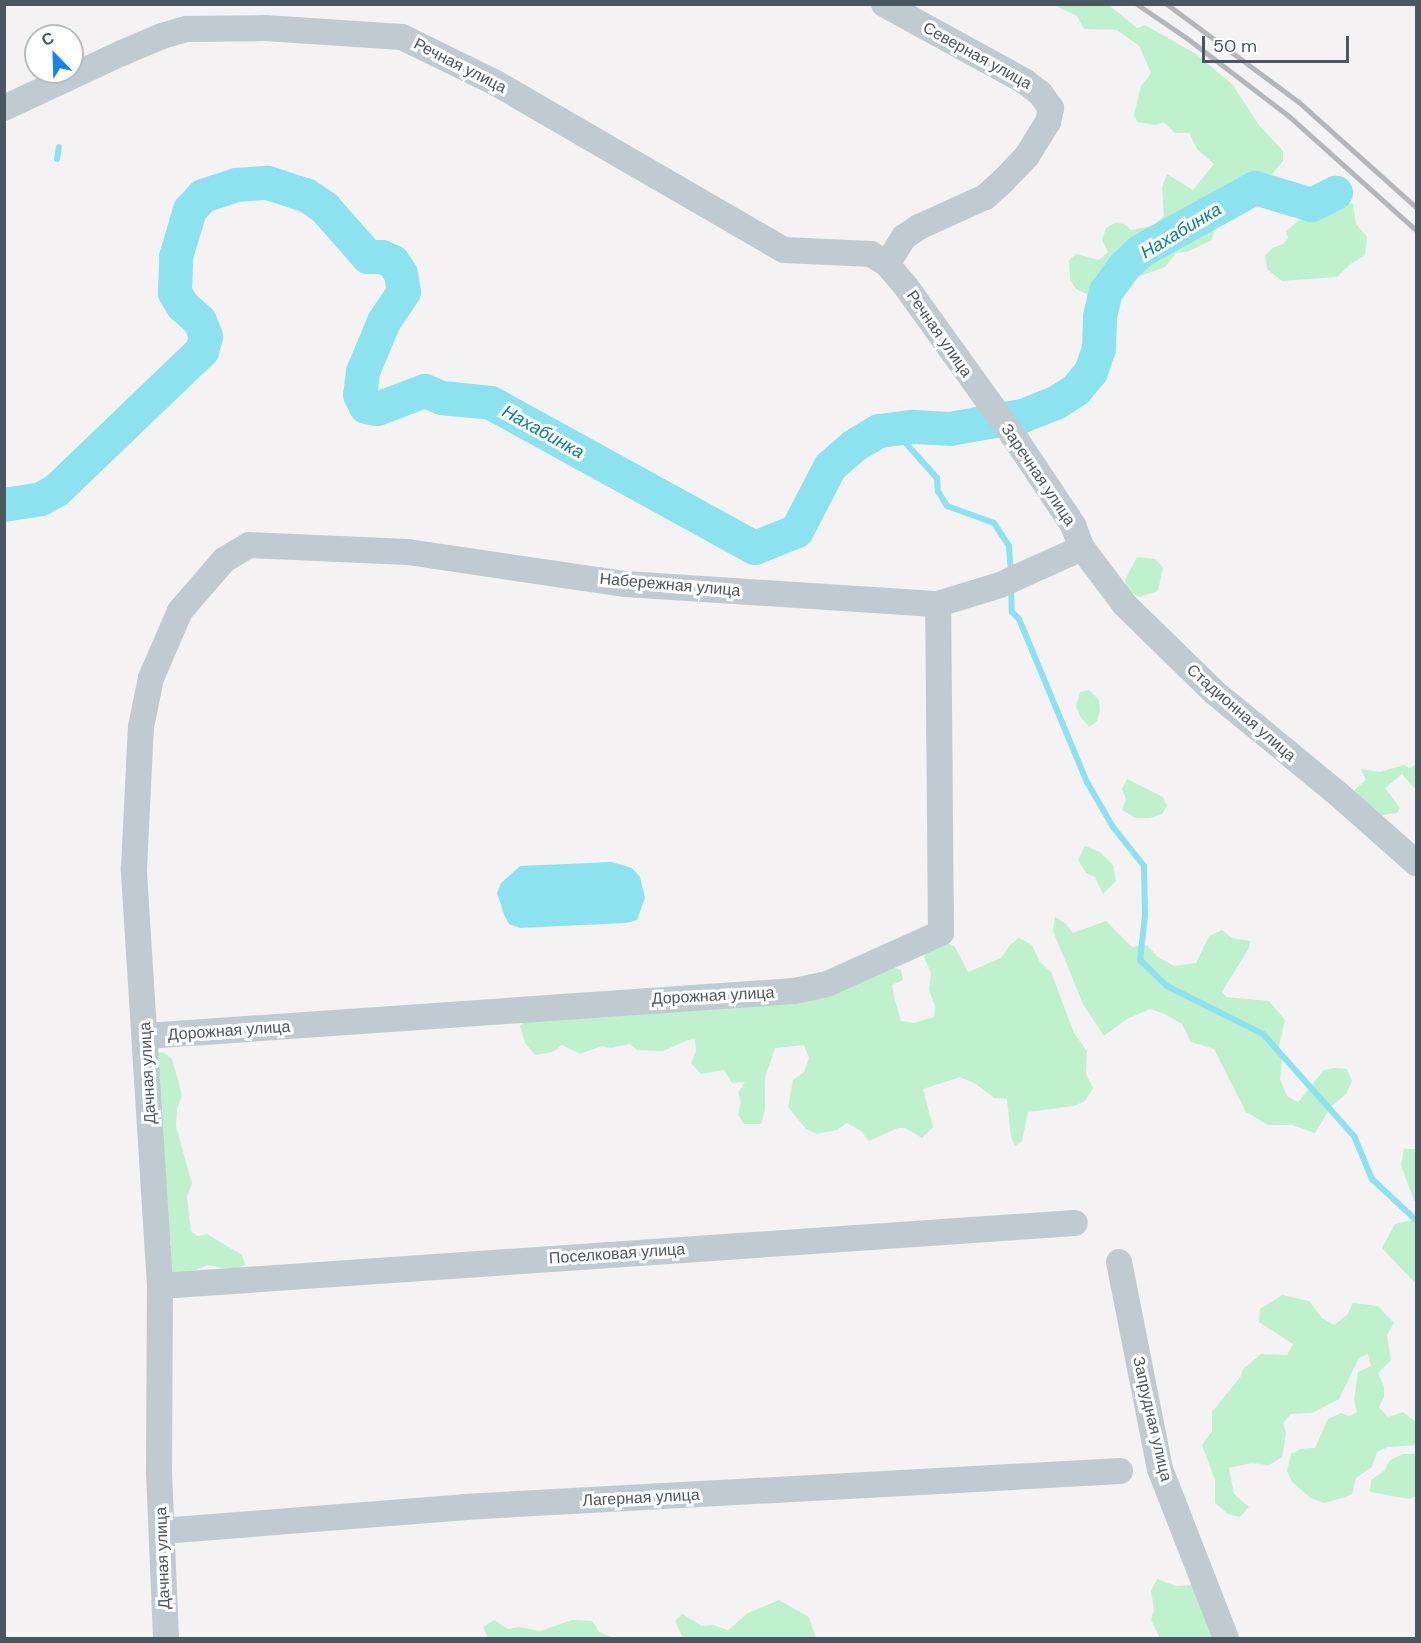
<!DOCTYPE html>
<meta charset="utf-8">
<style>
body{margin:0}
#map{position:relative;width:1421px;height:1643px;overflow:hidden;background:#f4f2f2;font-family:"DM Sans",sans-serif}
div>[style]{position:absolute}
[style*='--x']{left:calc(var(--x)*1px);top:calc(var(--y)*1px);width:calc(var(--w)*1px);rotate:calc(var(--a)*1deg)}
.green>*{inset:0;background:#c0f1cf}
.water>*{inset:0;background:#8ce2ef}
.stream>*{height:6px;margin:-3px;padding:0 3px;transform-origin:3px;border-radius:3px;background:#8ce2ef}
.river>*{height:34px;margin:-17px;padding:0 17px;transform-origin:17px;border-radius:17px;background:#8ce2ef}
.minor>*{height:26px;margin:-13px;padding:0 13px;transform-origin:13px;border-radius:13px;background:#bfcad1}
.rail>*{height:4.5px;margin:-2.25px;padding:0 2.25px;transform-origin:2.25px;border-radius:2.25px;background:#b3b7bc}
span{translate:-50% -50%;white-space:nowrap;text-align:center;line-height:1.15;-webkit-text-stroke:6px #fff;paint-order:stroke}
.street-label{font-size:16px;color:#495760}
.water-label{font-size:18px;color:#0a8193;font-style:italic}
.frame{position:absolute;inset:0;border:6px solid #495760;pointer-events:none}
.north{position:absolute;left:24px;top:24px;width:60px;height:60px;box-sizing:border-box;background:#fff;border:2px solid #b6bcbf;border-radius:50%;rotate:337deg;font-size:16px;font-weight:700;line-height:24px;text-align:center;color:#495760}
.north::after{content:'';display:block;margin:auto;width:21px;height:27px;background:#1483eb;clip-path:polygon(50% 0,100% 100%,50% 72%,0 100%)}
.scale{position:absolute;left:1202px;top:36px;width:147px;height:27px;box-sizing:border-box;border:3px solid #495760;border-top:0;padding-left:8px;font-size:18px;line-height:21px;white-space:nowrap;color:#495760;-webkit-text-stroke:4px #fff;paint-order:stroke}
</style>
<div id="map">
<div class="green">
<div style="clip-path:polygon(1054px 5px,1109px 5px,1137px 28px,1145px 25px,1196px 54px,1233px 85px,1258px 124px,1283px 151px,1283px 161px,1259px 190px,1256px 200px,1248px 208px,1240px 207px,1227px 219px,1216px 224px,1212px 240px,1187px 252px,1176px 253px,1165px 267px,1143px 275px,1129px 275px,1118px 284px,1087px 294px,1076px 289px,1070px 280px,1069px 260px,1076px 254px,1099px 260px,1108px 252px,1102px 240px,1106px 228px,1115px 223px,1124px 224px,1131px 230px,1152px 226px,1164px 216px,1162px 187px,1167px 174px,1193px 190px,1214px 164px,1197px 149px,1189px 133px,1175px 133px,1164px 122px,1155px 125px,1137px 122px,1134px 115px,1141px 86px,1151px 73px,1139px 46px,1117px 30px,1084px 29px,1077px 16px)"></div>
<div style="clip-path:polygon(1328px 196px,1353px 204px,1356px 224px,1367px 237px,1365px 255px,1349px 265px,1337px 277px,1282px 281px,1267px 269px,1265px 256px,1272px 248px,1283px 244px,1288px 238px,1286px 231px)"></div>
<div style="clip-path:polygon(1137px 557px,1155px 559px,1163px 567px,1158px 591px,1139px 597px,1127px 590px,1125px 580px)"></div>
<div style="clip-path:polygon(1089px 690px,1099px 700px,1100px 711px,1097px 721px,1089px 727px,1080px 716px,1076px 706px,1080px 692px)"></div>
<div style="clip-path:polygon(1404px 765px,1409px 768px,1416px 765px,1416px 786px,1414px 788px,1402px 774px,1385px 788px,1400px 808px,1397px 813px,1382px 815px,1369px 811px,1351px 793px,1366px 780px,1361px 769px,1380px 772px)"></div>
<div style="clip-path:polygon(1127px 779px,1163px 797px,1167px 806px,1162px 814px,1150px 818px,1136px 818px,1122px 810px,1126px 799px,1122px 789px)"></div>
<div style="clip-path:polygon(1085px 846px,1100px 852px,1113px 865px,1116px 881px,1103px 894px,1095px 877px,1086px 873px,1078px 860px)"></div>
<div style="clip-path:polygon(1055px 917px,1065px 923px,1073px 933px,1106px 921px,1132px 947px,1147px 945px,1158px 957px,1174px 966px,1196px 963px,1209px 936px,1222px 930px,1232px 938px,1250px 941px,1249px 948px,1222px 992px,1227px 997px,1269px 1001px,1285px 1020px,1278px 1050px,1282px 1061px,1280px 1079px,1287px 1096px,1298px 1102px,1324px 1070px,1334px 1068px,1347px 1069px,1352px 1081px,1346px 1094px,1331px 1107px,1315px 1133px,1292px 1125px,1268px 1125px,1246px 1112px,1214px 1049px,1191px 1042px,1182px 1024px,1165px 1014px,1150px 1009px,1127px 1019px,1104px 1036px,1083px 1004px,1053px 931px)"></div>
<div style="clip-path:polygon(1019px 938px,1032px 945px,1040px 962px,1051px 972px,1074px 1033px,1087px 1051px,1086px 1074px,1093px 1088px,1085px 1101px,1074px 1106px,1028px 1112px,1022px 1141px,1015px 1146px,1011px 1137px,1007px 1099px,994px 1098px,976px 1084px,960px 1077px,923px 1089px,933px 1127px,922px 1138px,905px 1128px,898px 1128px,869px 1141px,861px 1131px,847px 1123px,837px 1130px,817px 1134px,806px 1129px,788px 1107px,793px 1080px,804px 1072px,809px 1058px,804px 1045px,775px 1048px,765px 1078px,765px 1110px,761px 1124px,744px 1124px,738px 1115px,741px 1103px,738px 1092px,745px 1082px,732px 1083px,724px 1070px,701px 1074px,691px 1063px,696px 1051px,695px 1039px,688px 1040px,663px 1051px,637px 1050px,630px 1044px,610px 1048px,602px 1046px,580px 1054px,562px 1045px,553px 1052px,535px 1055px,525px 1043px,520px 1026px,529px 1017px,633px 1011px,884px 964px,901px 970px,903px 980px,892px 985px,895px 1000px,901px 1021px,914px 1023px,934px 1017px,935px 1006px,929px 990px,931px 973px,924px 957px,928px 947px,942px 940px,955px 947px,968px 972px,1001px 958px,1010px 945px)"></div>
<div style="clip-path:polygon(163px 1052px,172px 1059px,182px 1095px,177px 1109px,176px 1126px,192px 1184px,187px 1197px,191px 1231px,197px 1236px,207px 1234px,242px 1255px,245px 1265px,231px 1270px,208px 1265px,181px 1276px,169px 1272px,164px 1256px,171px 1244px,166px 1225px,154px 1054px)"></div>
<div style="clip-path:polygon(1404px 1149px,1416px 1149px,1416px 1201px,1414px 1201px,1401px 1165px)"></div>
<div style="clip-path:polygon(1416px 1219px,1416px 1284px,1382px 1248px,1395px 1224px)"></div>
<div style="clip-path:polygon(1282px 1295px,1309px 1301px,1322px 1318px,1334px 1325px,1347px 1315px,1353px 1303px,1378px 1306px,1394px 1323px,1387px 1335px,1391px 1360px,1378px 1373px,1384px 1386px,1384px 1397px,1379px 1407px,1388px 1417px,1403px 1412px,1416px 1422px,1416px 1445px,1388px 1447px,1377px 1452px,1372px 1467px,1356px 1478px,1352px 1494px,1346px 1497px,1324px 1503px,1311px 1498px,1292px 1482px,1287px 1471px,1291px 1454px,1301px 1449px,1315px 1448px,1328px 1419px,1341px 1413px,1349px 1416px,1357px 1412px,1354px 1401px,1358px 1372px,1371px 1366px,1368px 1354px,1359px 1358px,1339px 1399px,1312px 1413px,1291px 1414px,1283px 1423px,1286px 1434px,1282px 1457px,1269px 1465px,1251px 1463px,1229px 1468px,1234px 1494px,1249px 1507px,1240px 1517px,1228px 1514px,1215px 1503px,1215px 1480px,1202px 1445px,1212px 1431px,1212px 1412px,1241px 1376px,1243px 1369px,1261px 1354px,1287px 1355px,1293px 1344px,1259px 1322px,1260px 1309px)"></div>
<div style="clip-path:polygon(1403px 1454px,1416px 1454px,1416px 1496px,1409px 1499px,1370px 1492px,1371px 1480px,1384px 1471px,1390px 1460px)"></div>
<div style="clip-path:polygon(1157px 1579px,1176px 1586px,1193px 1585px,1201px 1594px,1201px 1612px,1214px 1625px,1219px 1638px,1160px 1638px,1151px 1620px,1154px 1610px,1151px 1591px)"></div>
<div style="clip-path:polygon(779px 1600px,809px 1617px,816px 1638px,683px 1638px,675px 1621px,682px 1614px,702px 1626px,713px 1625px,728px 1630px,748px 1613px)"></div>
<div style="clip-path:polygon(494px 1620px,508px 1629px,519px 1627px,540px 1631px,572px 1620px,592px 1621px,599px 1632px,614px 1638px,488px 1638px,483px 1627px)"></div>
</div>
<div class="water">
<div style="clip-path:polygon(612px 862px,632px 868px,640px 877px,645px 898px,637px 920px,626px 923px,520px 928px,509px 924px,504px 914px,497px 893px,501px 883px,520px 866px)"></div>
</div>
<div class="stream">
<div style="--x:57;--y:159;--w:12;--a:-81"></div>
<div style="--x:893;--y:429;--w:66;--a:48.1"></div>
<div style="--x:937;--y:478;--w:13;--a:86"></div>
<div style="--x:938;--y:491;--w:17;--a:59"></div>
<div style="--x:947;--y:506;--w:50;--a:19.9"></div>
<div style="--x:994;--y:523;--w:27;--a:57"></div>
<div style="--x:1009;--y:546;--w:29;--a:86"></div>
<div style="--x:4;--y:502;--w:37;--a:-5"></div>
<div style="--x:1011;--y:588;--w:24;--a:88"></div>
<div style="--x:1012;--y:612;--w:10;--a:45"></div>
<div style="--x:1019;--y:619;--w:177;--a:67.4"></div>
<div style="--x:1087;--y:782;--w:52;--a:60"></div>
<div style="--x:1113;--y:827;--w:50;--a:51.5"></div>
<div style="--x:1144;--y:866;--w:49;--a:88.8"></div>
<div style="--x:1145;--y:915;--w:45;--a:96.3"></div>
<div style="--x:1140;--y:960;--w:37;--a:44"></div>
<div style="--x:1167;--y:986;--w:107;--a:26.6"></div>
<div style="--x:1263;--y:1034;--w:137;--a:48.3"></div>
<div style="--x:1354;--y:1136;--w:47;--a:67.3"></div>
<div style="--x:1372;--y:1179;--w:60;--a:43"></div>
</div>
<div class="river">
<div style="--x:4;--y:505;--w:37;--a:-9"></div>
<div style="--x:41;--y:499;--w:18;--a:-29"></div>
<div style="--x:57;--y:490;--w:201;--a:-43.8"></div>
<div style="--x:202;--y:351;--w:15;--a:-74"></div>
<div style="--x:206;--y:337;--w:17;--a:-111"></div>
<div style="--x:200;--y:321;--w:23;--a:-139"></div>
<div style="--x:183;--y:306;--w:15;--a:-122"></div>
<div style="--x:175;--y:293;--w:36;--a:-88"></div>
<div style="--x:176;--y:257;--w:49;--a:-73.4"></div>
<div style="--x:190;--y:210;--w:19;--a:-47"></div>
<div style="--x:203;--y:196;--w:35;--a:-18"></div>
<div style="--x:236;--y:185;--w:32;--a:-4"></div>
<div style="--x:268;--y:183;--w:40;--a:18"></div>
<div style="--x:306;--y:195;--w:23;--a:34"></div>
<div style="--x:325;--y:208;--w:65;--a:48.7"></div>
<div style="--x:368;--y:257;--w:14;--a:0"></div>
<div style="--x:382;--y:257;--w:12;--a:24"></div>
<div style="--x:393;--y:262;--w:14;--a:56"></div>
<div style="--x:401;--y:274;--w:18;--a:81"></div>
<div style="--x:404;--y:292;--w:36;--a:124"></div>
<div style="--x:384;--y:322;--w:54;--a:112.8"></div>
<div style="--x:363;--y:372;--w:23;--a:97"></div>
<div style="--x:360;--y:395;--w:13;--a:63"></div>
<div style="--x:366;--y:407;--w:11;--a:10"></div>
<div style="--x:377;--y:409;--w:51;--a:-20.6"></div>
<div style="--x:425;--y:391;--w:18;--a:22"></div>
<div style="--x:442;--y:398;--w:49;--a:5.8"></div>
<div style="--x:491;--y:403;--w:301;--a:28.8"></div>
<div style="--x:755;--y:548;--w:45;--a:-22"></div>
<div style="--x:797;--y:531;--w:72;--a:-62.7"></div>
<div style="--x:830;--y:467;--w:32;--a:-41"></div>
<div style="--x:854;--y:446;--w:29;--a:-31"></div>
<div style="--x:879;--y:431;--w:35;--a:-7"></div>
<div style="--x:914;--y:427;--w:36;--a:3"></div>
<div style="--x:950;--y:429;--w:74;--a:-10.1"></div>
<div style="--x:1023;--y:416;--w:35;--a:-22"></div>
<div style="--x:1056;--y:403;--w:24;--a:-33"></div>
<div style="--x:1076;--y:390;--w:23;--a:-50"></div>
<div style="--x:1091;--y:372;--w:24;--a:-71"></div>
<div style="--x:1099;--y:349;--w:32;--a:-88"></div>
<div style="--x:1100;--y:317;--w:26;--a:-77"></div>
<div style="--x:1106;--y:292;--w:32;--a:-54"></div>
<div style="--x:1125;--y:266;--w:22;--a:-43"></div>
<div style="--x:1141;--y:251;--w:130;--a:-28.9"></div>
<div style="--x:1255;--y:188;--w:59;--a:16.6"></div>
<div style="--x:1312;--y:205;--w:27;--a:-27"></div>
</div>
<div class="minor">
<div style="--x:884;--y:4;--w:160;--a:28.8"></div>
<div style="--x:1024;--y:81;--w:20;--a:37"></div>
<div style="--x:1040;--y:93;--w:19;--a:54"></div>
<div style="--x:1051;--y:108;--w:14;--a:102"></div>
<div style="--x:1048;--y:122;--w:40;--a:122"></div>
<div style="--x:1027;--y:156;--w:35;--a:134"></div>
<div style="--x:1003;--y:181;--w:24;--a:138"></div>
<div style="--x:985;--y:197;--w:72;--a:155.6"></div>
<div style="--x:919;--y:227;--w:18;--a:146"></div>
<div style="--x:904;--y:237;--w:32;--a:122"></div>
<div style="--x:4;--y:108;--w:130;--a:-25"></div>
<div style="--x:122;--y:53;--w:43;--a:-23"></div>
<div style="--x:162;--y:36;--w:26;--a:-16"></div>
<div style="--x:187;--y:29;--w:78;--a:-0.7"></div>
<div style="--x:265;--y:28;--w:137;--a:3.8"></div>
<div style="--x:402;--y:37;--w:102;--a:26.1"></div>
<div style="--x:494;--y:82;--w:335;--a:30.1"></div>
<div style="--x:784;--y:250;--w:87;--a:2.6"></div>
<div style="--x:871;--y:254;--w:19;--a:32"></div>
<div style="--x:887;--y:264;--w:31;--a:50"></div>
<div style="--x:907;--y:288;--w:188;--a:54.3"></div>
<div style="--x:1017;--y:441;--w:101;--a:56.3"></div>
<div style="--x:1073;--y:525;--w:25;--a:69"></div>
<div style="--x:1082;--y:548;--w:71;--a:53"></div>
<div style="--x:1125;--y:605;--w:124;--a:44.3"></div>
<div style="--x:1214;--y:692;--w:159;--a:39.4"></div>
<div style="--x:1337;--y:793;--w:106;--a:41.5"></div>
<div style="--x:146;--y:1036;--w:650;--a:-3.97"></div>
<div style="--x:794;--y:991;--w:34;--a:-12"></div>
<div style="--x:827;--y:984;--w:125;--a:-24.1"></div>
<div style="--x:941;--y:933;--w:329;--a:-90.5"></div>
<div style="--x:1119;--y:1262;--w:211;--a:78.8"></div>
<div style="--x:1160;--y:1469;--w:181;--a:68.7"></div>
<div style="--x:160;--y:1286;--w:917;--a:-3.94"></div>
<div style="--x:162;--y:1531;--w:303;--a:-4.5"></div>
<div style="--x:464;--y:1507;--w:657;--a:-3.14"></div>
<div style="--x:166;--y:1638;--w:168;--a:-92.4"></div>
<div style="--x:159;--y:1470;--w:184;--a:-89.7"></div>
<div style="--x:160;--y:1286;--w:419;--a:-93.6"></div>
<div style="--x:134;--y:868;--w:141;--a:-87.2"></div>
<div style="--x:141;--y:727;--w:50;--a:-78.5"></div>
<div style="--x:151;--y:678;--w:73;--a:-66.6"></div>
<div style="--x:180;--y:611;--w:67;--a:-49.2"></div>
<div style="--x:224;--y:560;--w:29;--a:-31"></div>
<div style="--x:249;--y:545;--w:159;--a:2.5"></div>
<div style="--x:408;--y:552;--w:220;--a:8.4"></div>
<div style="--x:626;--y:584;--w:313;--a:3.7"></div>
<div style="--x:938;--y:604;--w:65;--a:-17"></div>
<div style="--x:1000;--y:585;--w:90;--a:-24.3"></div>
</div>
<div class="rail">
<div style="--x:1137;--y:4;--w:60;--a:34.2"></div>
<div style="--x:1187;--y:38;--w:128;--a:37.4"></div>
<div style="--x:1289;--y:116;--w:171;--a:41.9"></div>
<div style="--x:1167;--y:4;--w:164;--a:36.6"></div>
<div style="--x:1299;--y:102;--w:157;--a:41.9"></div>
</div>
<div class="street-label">
<span style="left:977px;top:56px;rotate:29deg">Северная улица</span>
<span style="left:460px;top:66px;rotate:27deg">Речная улица</span>
<span style="left:939px;top:334px;rotate:55deg">Речная улица</span>
<span style="left:1038px;top:475px;rotate:56deg">Заречная улица</span>
<span style="left:670px;top:585px;rotate:5deg">Набережная улица</span>
<span style="left:1241px;top:713px;rotate:41deg">Стадионная улица</span>
<span style="left:713px;top:996px;rotate:-3deg">Дорожная улица</span>
<span style="left:229px;top:1031px;rotate:-4deg">Дорожная улица</span>
<span style="left:148px;top:1073px;rotate:-93deg">Дачная улица</span>
<span style="left:617px;top:1254px;rotate:-4deg">Поселковая улица</span>
<span style="left:1152px;top:1419px;rotate:77deg">Запрудная улица</span>
<span style="left:641px;top:1498px;rotate:-3deg">Лагерная улица</span>
<span style="left:163px;top:1558px;rotate:-92deg">Дачная улица</span>
</div>
<div class="water-label">
<span style="left:1181px;top:231px;rotate:-31deg">Нахабинка</span>
<span style="left:543px;top:432px;rotate:29deg">Нахабинка</span>
</div>
<div class="frame"></div>
<div class="north">С</div>
<div class="scale">50 m</div>
</div>
